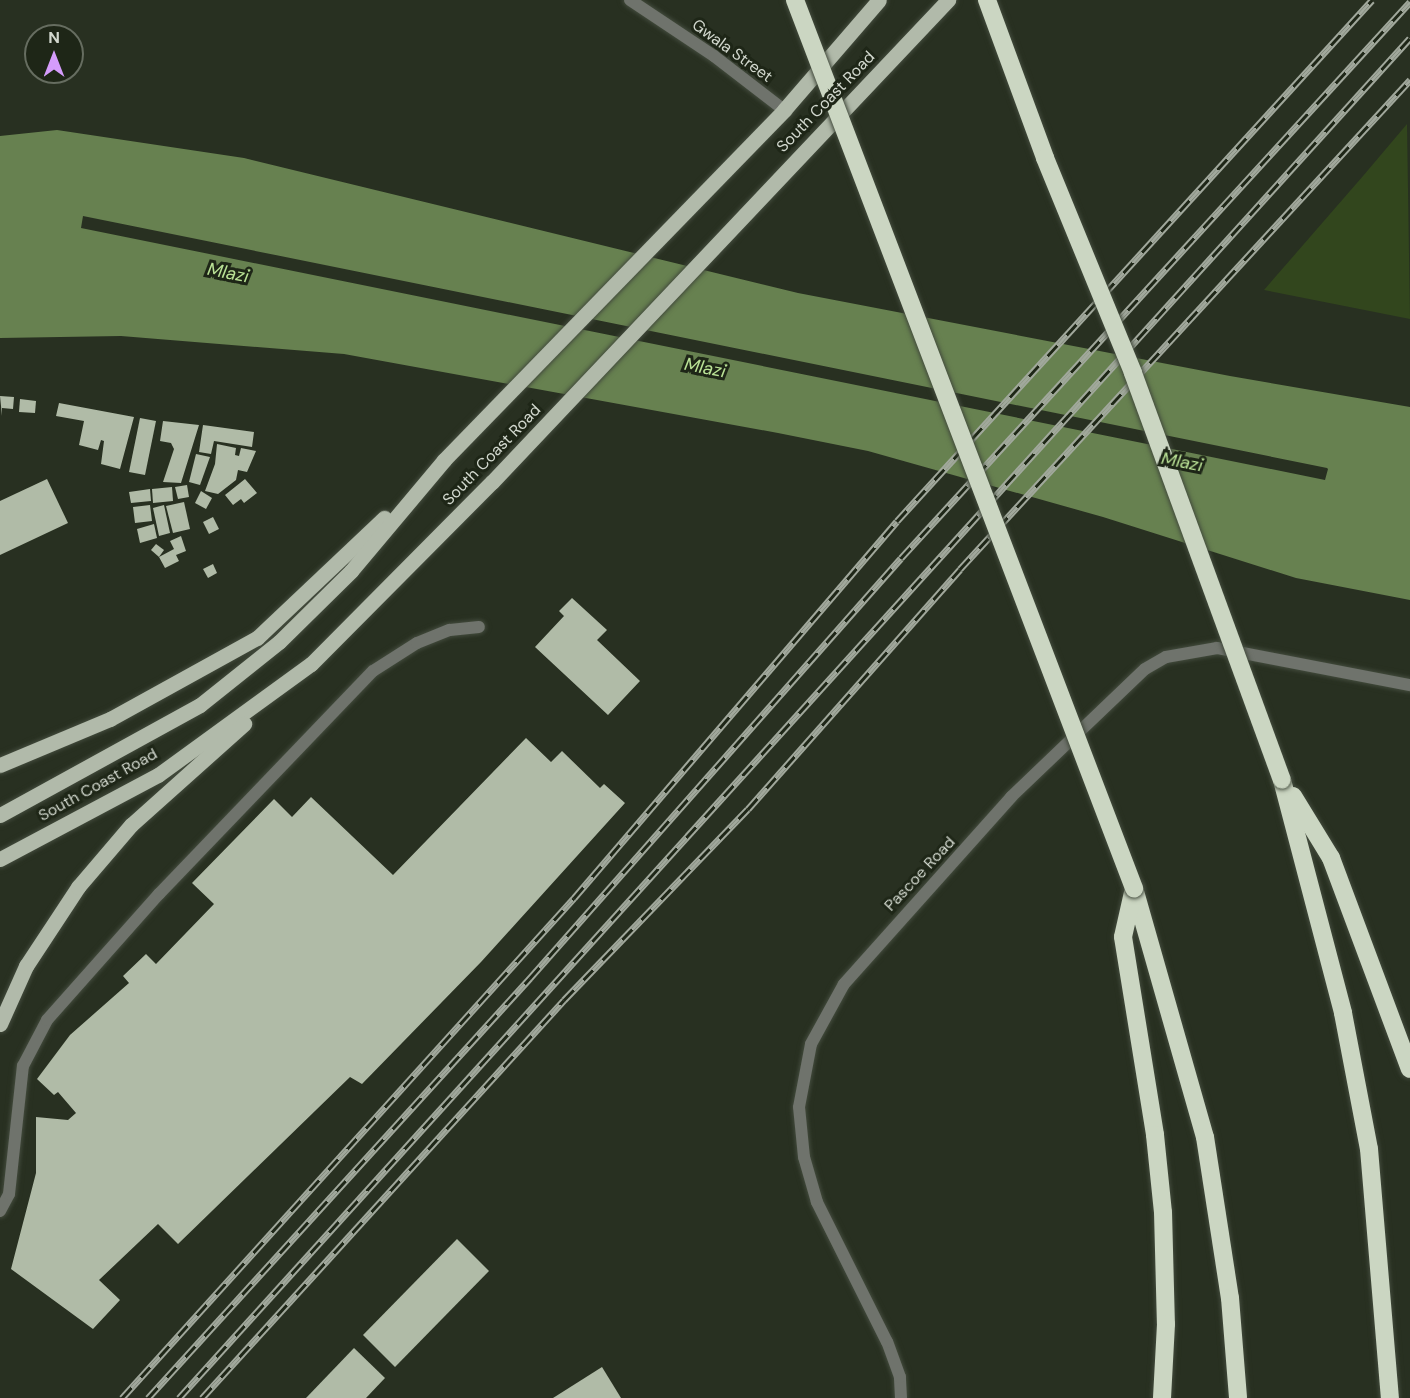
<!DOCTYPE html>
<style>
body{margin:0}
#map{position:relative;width:1410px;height:1398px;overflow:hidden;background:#283021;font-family:"DM Sans",sans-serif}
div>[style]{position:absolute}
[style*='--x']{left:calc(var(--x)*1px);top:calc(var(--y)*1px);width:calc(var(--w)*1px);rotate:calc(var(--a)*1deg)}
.green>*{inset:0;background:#32461d}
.water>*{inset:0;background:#678150}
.building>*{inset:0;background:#b0bba7}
.roads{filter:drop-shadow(0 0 2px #434b3d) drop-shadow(0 0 2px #434b3d)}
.service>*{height:12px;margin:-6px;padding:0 6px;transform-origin:6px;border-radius:6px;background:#6f736c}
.minor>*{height:12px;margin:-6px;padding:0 6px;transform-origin:6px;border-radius:6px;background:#6f736c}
.tertiary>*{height:12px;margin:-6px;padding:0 6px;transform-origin:6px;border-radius:6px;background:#6f736c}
.primary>*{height:15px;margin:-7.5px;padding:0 7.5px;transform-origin:7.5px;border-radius:7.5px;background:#b1baaa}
.motorway>*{height:18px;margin:-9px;padding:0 9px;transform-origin:9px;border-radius:9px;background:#cbd6c2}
.rail>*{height:7px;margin-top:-3.5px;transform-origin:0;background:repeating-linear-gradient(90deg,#1e2617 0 14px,#a1a89c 0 28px);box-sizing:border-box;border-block:2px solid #a1a89c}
.bridges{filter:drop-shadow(0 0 2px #434b3d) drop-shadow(0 0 2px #434b3d)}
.motorway-bridge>*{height:18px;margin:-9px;padding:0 9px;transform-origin:9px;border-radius:9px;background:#cbd6c2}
span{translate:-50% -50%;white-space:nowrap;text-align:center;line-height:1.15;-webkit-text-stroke:6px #1e2617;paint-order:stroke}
.street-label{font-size:16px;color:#d2d8ce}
.water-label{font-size:18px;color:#bae296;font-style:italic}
.north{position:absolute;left:24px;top:24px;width:60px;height:60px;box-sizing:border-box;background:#1e2617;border:2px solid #666d60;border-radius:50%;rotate:0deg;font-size:16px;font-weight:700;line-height:24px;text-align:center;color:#d2d8ce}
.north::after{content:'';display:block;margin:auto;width:21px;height:27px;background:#d59cfb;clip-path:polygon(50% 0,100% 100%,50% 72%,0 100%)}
</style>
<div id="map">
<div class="green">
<div style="clip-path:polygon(1407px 124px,1410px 319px,1264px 290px,1363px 176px)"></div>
</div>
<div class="water">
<div style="clip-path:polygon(evenodd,57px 130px,244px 158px,798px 293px,1230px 376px,1410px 407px,1410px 600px,1296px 578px,1103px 517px,868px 451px,778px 433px,344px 354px,121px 336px,0 338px,0 136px,57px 130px,83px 216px,1327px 468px,1328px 469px,1325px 480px,81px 228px,83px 216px)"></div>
</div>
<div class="building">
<div style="clip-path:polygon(0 396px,14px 397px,13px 409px,2px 408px,2px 416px)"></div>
<div style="clip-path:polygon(20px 399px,36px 401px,35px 413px,19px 412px)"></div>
<div style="clip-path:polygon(59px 403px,134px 417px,120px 469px,101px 464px,104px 441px,101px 440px,98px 450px,79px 445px,84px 421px,56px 416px)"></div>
<div style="clip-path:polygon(140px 418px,156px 421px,145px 475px,129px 472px)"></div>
<div style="clip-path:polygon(163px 421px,199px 425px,181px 483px,163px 482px,174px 449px,171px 443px,160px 441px)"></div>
<div style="clip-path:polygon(203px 425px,254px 432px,252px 447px,214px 441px,211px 454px,199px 452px)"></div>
<div style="clip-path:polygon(217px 444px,236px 448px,235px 455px,239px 456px,241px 448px,256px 451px,247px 472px,238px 470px,236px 480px,218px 494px,205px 491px,215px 464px)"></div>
<div style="clip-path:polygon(196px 454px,210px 457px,200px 485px,189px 482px)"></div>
<div style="clip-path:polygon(47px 479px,68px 523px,0 555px,0 501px)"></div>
<div style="clip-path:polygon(245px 479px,257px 493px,244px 503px,241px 499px,233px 505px,225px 495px)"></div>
<div style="clip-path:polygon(187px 485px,189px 497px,178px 499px,175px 487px)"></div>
<div style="clip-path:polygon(172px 487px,173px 501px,153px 503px,152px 489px)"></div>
<div style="clip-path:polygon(150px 489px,151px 501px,131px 503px,129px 492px)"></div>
<div style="clip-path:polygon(201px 491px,212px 498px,206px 509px,195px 503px)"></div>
<div style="clip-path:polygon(184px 502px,190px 529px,173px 533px,166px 506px)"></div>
<div style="clip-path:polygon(150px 505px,152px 521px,135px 523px,133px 507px)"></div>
<div style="clip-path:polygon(164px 505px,170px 533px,159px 536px,153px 508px)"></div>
<div style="clip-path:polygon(213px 517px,219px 529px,209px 534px,203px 522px)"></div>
<div style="clip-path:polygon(154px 524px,157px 538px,140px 543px,137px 529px)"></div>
<div style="clip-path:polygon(181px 536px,186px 551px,176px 555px,179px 561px,165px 568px,159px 557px,174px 549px,170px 541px)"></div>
<div style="clip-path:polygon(156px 544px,164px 550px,159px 557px,151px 550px)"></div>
<div style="clip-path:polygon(213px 564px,217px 573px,208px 578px,203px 569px)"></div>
<div style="clip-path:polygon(572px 598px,607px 630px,597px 640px,640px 681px,608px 715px,535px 647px,564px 616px,559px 611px)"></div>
<div style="clip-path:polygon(526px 738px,551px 762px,562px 751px,600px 788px,604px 784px,625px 803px,481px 962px,362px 1084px,350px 1077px,178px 1244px,158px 1224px,99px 1280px,120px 1300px,93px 1329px,11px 1269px,36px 1173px,36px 1117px,68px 1120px,76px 1113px,58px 1092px,54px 1095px,37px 1079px,70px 1035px,129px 983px,123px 976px,146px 954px,156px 964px,214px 904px,192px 883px,274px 799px,292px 817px,311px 797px,393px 875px)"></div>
<div style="clip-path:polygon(457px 1239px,489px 1271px,395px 1367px,363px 1335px)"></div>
<div style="clip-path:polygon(354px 1348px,385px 1378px,366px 1398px,306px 1398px)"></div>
<div style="clip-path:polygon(602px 1367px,621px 1398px,553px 1398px)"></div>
</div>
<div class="roads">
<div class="service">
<div style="--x:0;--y:1211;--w:19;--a:-62"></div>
<div style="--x:9;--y:1194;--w:129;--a:-83.8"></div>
<div style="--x:23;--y:1066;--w:52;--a:-62.4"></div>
<div style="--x:47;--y:1020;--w:169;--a:-48.4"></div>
<div style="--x:159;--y:894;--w:309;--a:-46.2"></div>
<div style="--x:373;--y:671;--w:52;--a:-32.5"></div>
<div style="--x:417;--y:643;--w:35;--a:-22"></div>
<div style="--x:450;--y:630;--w:29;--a:-6"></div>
</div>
<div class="minor">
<div style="--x:901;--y:1398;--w:21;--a:-93"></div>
<div style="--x:900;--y:1377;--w:37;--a:-110"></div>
<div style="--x:887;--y:1342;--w:157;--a:-116.6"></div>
<div style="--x:817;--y:1202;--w:47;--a:-106.1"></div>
<div style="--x:804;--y:1157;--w:50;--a:-95.7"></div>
<div style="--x:799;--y:1107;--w:64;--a:-79.2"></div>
<div style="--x:811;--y:1044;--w:68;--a:-61.2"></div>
<div style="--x:844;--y:984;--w:251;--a:-48.2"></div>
<div style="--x:1011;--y:797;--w:185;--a:-43.7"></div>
<div style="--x:1145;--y:669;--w:24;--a:-30"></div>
<div style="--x:1166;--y:657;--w:52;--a:-10"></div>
<div style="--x:1217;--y:648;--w:197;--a:10.9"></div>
</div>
<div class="tertiary">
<div style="--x:630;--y:0;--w:101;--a:33.7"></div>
<div style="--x:714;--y:56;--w:88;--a:37.6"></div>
</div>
<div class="primary">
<div style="--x:0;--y:765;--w:119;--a:-22.7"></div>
<div style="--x:110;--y:719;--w:168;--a:-28.9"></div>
<div style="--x:257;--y:638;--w:175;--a:-43.4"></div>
<div style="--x:0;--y:815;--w:228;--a:-28.8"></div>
<div style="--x:200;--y:705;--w:101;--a:-38.6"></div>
<div style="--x:279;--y:642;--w:101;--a:-44.6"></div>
<div style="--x:351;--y:571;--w:145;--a:-50"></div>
<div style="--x:444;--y:460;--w:488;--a:-45.8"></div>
<div style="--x:784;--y:110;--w:145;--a:-49.2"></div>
<div style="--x:0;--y:859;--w:179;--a:-28"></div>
<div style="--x:158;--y:775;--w:189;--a:-36"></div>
<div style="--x:311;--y:664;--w:257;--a:-45.2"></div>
<div style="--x:492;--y:482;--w:664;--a:-46.59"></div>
<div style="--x:0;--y:1024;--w:64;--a:-65.9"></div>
<div style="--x:26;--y:966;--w:95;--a:-56.6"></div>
<div style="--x:78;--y:887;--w:82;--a:-49.5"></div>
<div style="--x:131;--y:825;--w:152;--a:-41.8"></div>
</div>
<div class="motorway">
<div style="--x:1282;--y:780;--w:241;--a:75.3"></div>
<div style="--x:1343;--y:1013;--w:138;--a:79.2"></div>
<div style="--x:1369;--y:1149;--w:250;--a:85.2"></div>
<div style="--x:1293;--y:796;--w:73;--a:58.5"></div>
<div style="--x:1331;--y:858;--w:225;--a:69.5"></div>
<div style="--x:1134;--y:888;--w:259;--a:74.1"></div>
<div style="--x:1205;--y:1137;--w:163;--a:81.2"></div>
<div style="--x:1230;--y:1298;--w:100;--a:85.4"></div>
<div style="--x:1134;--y:888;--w:50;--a:102.7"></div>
<div style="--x:1123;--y:937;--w:201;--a:80.8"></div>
<div style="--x:1155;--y:1135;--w:77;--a:84.1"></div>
<div style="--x:1163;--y:1212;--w:112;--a:88.5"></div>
<div style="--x:1166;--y:1324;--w:74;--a:93.1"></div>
</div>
</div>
<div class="rail">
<div style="--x:122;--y:1398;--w:674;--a:-47.89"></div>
<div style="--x:574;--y:898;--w:496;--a:-49.4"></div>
<div style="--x:897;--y:521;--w:705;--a:-47.64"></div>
<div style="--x:148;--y:1398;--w:568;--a:-47.71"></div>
<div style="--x:530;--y:978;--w:560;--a:-48.54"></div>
<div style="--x:901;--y:558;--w:754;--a:-47.53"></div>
<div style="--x:179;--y:1398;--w:1834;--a:-47.85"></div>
<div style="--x:202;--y:1398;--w:538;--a:-47.71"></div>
<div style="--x:564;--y:1000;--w:265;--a:-46.1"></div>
<div style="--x:748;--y:809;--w:320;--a:-48.5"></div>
<div style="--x:960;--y:569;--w:665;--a:-47.38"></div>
</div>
<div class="bridges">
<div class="motorway-bridge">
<div style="--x:795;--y:0;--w:951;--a:69.11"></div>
<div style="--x:987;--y:0;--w:168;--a:69.8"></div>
<div style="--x:1045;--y:158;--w:232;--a:67.7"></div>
<div style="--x:1133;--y:373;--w:433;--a:69.9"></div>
</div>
</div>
<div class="street-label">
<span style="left:732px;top:51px;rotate:36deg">Gwala Street</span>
<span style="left:826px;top:102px;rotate:-46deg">South Coast Road</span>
<span style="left:492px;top:455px;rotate:-46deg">South Coast Road</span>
<span style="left:98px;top:785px;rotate:-29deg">South Coast Road</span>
<span style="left:920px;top:874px;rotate:-47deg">Pascoe Road</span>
</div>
<div class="water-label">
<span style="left:228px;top:273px;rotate:11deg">Mlazi</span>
<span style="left:705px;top:368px;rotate:11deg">Mlazi</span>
<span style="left:1182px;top:462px;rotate:11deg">Mlazi</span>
</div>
<div class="north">N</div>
</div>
